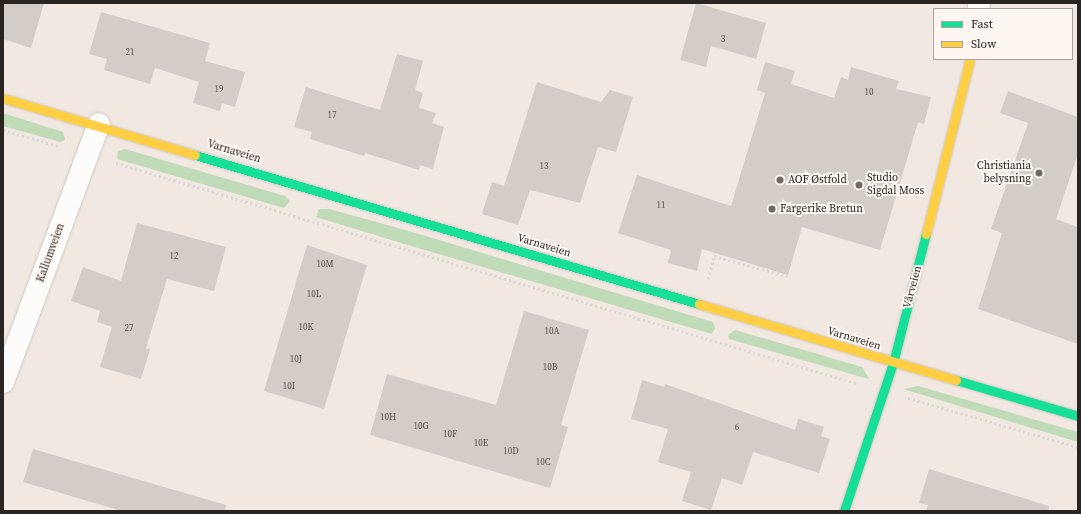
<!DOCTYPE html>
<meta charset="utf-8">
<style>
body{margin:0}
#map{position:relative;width:1081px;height:514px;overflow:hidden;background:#f1e8e1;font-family:"Source Serif 4",serif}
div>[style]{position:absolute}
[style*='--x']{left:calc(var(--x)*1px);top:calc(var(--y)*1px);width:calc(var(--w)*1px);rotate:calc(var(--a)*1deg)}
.green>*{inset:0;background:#bfdbb7}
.building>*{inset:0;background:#d3ccc7}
.path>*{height:2.5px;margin-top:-1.25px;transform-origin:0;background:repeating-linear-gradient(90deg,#dad8d6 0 2px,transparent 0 5px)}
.roads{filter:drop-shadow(0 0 1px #cdc6c1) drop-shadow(0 0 1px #cdc6c1)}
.street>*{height:22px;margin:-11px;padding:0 11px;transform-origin:11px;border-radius:11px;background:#fdfcfa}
.fast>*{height:9px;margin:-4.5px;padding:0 4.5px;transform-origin:4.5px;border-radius:4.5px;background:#16e098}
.slow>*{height:9px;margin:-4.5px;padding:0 4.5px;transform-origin:4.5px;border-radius:4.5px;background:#ffcf43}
.dots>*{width:11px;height:11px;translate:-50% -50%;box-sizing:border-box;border:2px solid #fdf6f1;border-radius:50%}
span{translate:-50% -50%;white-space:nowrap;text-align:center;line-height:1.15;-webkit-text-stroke:4px #fdf6f1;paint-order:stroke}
.number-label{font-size:9px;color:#554f4a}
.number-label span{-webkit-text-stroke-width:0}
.street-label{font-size:11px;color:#2b2521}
.poi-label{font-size:11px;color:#2b2521}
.right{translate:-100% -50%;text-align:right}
.left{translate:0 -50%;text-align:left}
.frame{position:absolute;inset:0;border:4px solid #2b2521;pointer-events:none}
.legend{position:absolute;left:933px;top:8px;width:140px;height:52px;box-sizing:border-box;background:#fdf6f1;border:1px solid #a9a29e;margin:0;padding:5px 7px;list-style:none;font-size:12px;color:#2b2521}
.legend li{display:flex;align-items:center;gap:8px;height:20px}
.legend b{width:20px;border:1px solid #a9a29e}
</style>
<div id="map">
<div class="green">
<div style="clip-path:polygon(3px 113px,63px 132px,65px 140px,60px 142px,3px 126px)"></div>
<div style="clip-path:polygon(125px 149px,285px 196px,290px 201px,284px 208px,117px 159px,118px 151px)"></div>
<div style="clip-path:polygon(319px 209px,329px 209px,409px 231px,713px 322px,715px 328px,712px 334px,401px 243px,316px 217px)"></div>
<div style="clip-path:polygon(735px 330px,862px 367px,869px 379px,729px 339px,728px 335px)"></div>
<div style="clip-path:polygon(918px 386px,1078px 432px,1078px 442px,903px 389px)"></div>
</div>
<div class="building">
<div style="clip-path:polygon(3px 3px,44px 3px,31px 48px,3px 39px)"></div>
<div style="clip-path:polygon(696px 3px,766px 23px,756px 59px,711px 46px,706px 67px,680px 60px)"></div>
<div style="clip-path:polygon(101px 12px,210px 43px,205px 61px,245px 72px,235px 107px,222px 103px,220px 111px,193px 103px,199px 82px,155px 68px,150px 84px,104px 70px,107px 59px,89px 54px)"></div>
<div style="clip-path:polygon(397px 54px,423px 61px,415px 90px,423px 93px,419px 108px,436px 113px,432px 123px,444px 127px,433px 169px,420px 165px,419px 170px,365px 153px,364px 156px,310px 139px,312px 132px,294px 127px,306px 87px,380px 110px)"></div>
<div style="clip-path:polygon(765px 62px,795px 71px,791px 84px,834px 98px,841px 77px,848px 80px,851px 67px,899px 81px,896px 89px,931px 97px,924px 124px,918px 122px,880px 250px,802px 227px,788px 275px,702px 249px,697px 271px,668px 263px,671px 250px,618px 233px,637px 175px,731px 206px,765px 93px,757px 90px)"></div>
<div style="clip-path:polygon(537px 82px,601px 102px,610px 90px,633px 97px,616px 152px,598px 147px,580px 203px,530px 190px,518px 225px,482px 214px,492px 182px,504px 186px)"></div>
<div style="clip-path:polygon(1008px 91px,1078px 117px,1078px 154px,1056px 219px,1078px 227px,1078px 344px,978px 309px,1002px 233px,991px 229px,1028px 123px,1000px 113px)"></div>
<div style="clip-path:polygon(137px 223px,226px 247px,214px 291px,167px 279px,146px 348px,150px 349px,141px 379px,100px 367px,112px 327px,97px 322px,100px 311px,71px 301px,83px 267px,121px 281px)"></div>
<div style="clip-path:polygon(307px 245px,367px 265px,324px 409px,264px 391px)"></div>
<div style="clip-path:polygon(524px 311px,589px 330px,561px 425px,568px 427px,550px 488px,370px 435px,387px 374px,496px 405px)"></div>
<div style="clip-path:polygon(642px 380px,664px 387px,665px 384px,795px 430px,798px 419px,824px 427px,821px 436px,830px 439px,819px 473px,753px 452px,742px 485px,722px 478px,711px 510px,682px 501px,691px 472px,658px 462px,668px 429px,631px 419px)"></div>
<div style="clip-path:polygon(33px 449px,226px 505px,225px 511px,122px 511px,23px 482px)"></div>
<div style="clip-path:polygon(929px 469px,1049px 506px,1048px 511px,926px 511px,928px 505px,919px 503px)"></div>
</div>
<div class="path">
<div style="--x:3;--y:130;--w:57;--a:16.2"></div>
<div style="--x:116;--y:163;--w:775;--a:16.56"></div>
<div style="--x:708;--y:279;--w:24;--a:-75"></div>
<div style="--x:714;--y:256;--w:76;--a:15.3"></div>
<div style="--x:908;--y:398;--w:177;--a:16.1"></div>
</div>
<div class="roads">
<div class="street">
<div style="--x:979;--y:9;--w:6;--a:-90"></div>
<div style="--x:3;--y:382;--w:275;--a:-69.6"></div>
</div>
<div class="fast">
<div style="--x:195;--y:155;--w:526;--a:16.47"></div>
<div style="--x:956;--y:380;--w:127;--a:16.4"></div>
<div style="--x:844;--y:511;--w:156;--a:-71.7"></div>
<div style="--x:893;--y:363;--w:133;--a:-75.7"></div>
</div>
<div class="slow">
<div style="--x:3;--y:98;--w:200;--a:16.5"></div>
<div style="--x:926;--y:234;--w:180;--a:-75.9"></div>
<div style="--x:699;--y:304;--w:268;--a:16.5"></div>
</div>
</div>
<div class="dots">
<div style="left:1039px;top:173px;background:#706964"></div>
<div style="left:780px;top:180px;background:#706964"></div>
<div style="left:859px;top:185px;background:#706964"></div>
<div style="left:772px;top:209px;background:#706964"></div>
</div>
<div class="number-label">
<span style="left:723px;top:39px">3</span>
<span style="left:130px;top:52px">21</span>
<span style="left:219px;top:89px">19</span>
<span style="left:869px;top:92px">10</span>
<span style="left:332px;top:115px">17</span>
<span style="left:544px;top:166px">13</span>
<span style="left:661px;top:205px">11</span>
<span style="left:174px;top:256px">12</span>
<span style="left:325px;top:264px">10M</span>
<span style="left:314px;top:294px">10L</span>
<span style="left:306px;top:327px">10K</span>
<span style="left:129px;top:328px">27</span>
<span style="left:552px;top:331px">10A</span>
<span style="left:296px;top:359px">10J</span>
<span style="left:550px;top:367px">10B</span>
<span style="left:289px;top:386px">10I</span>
<span style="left:388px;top:417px">10H</span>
<span style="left:421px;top:426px">10G</span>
<span style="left:737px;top:427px">6</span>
<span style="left:450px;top:434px">10F</span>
<span style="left:481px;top:443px">10E</span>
<span style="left:511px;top:451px">10D</span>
<span style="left:543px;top:462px">10C</span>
</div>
<div class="street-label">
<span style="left:234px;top:152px;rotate:17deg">Varnaveien</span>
<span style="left:544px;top:246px;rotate:17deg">Varnaveien</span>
<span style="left:51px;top:253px;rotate:-70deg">Kallumveien</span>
<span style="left:913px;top:287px;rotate:-75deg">Vårveien</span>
<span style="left:854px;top:339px;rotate:17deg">Varnaveien</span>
</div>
<div class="poi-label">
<span class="right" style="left:1031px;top:173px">Christiania<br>belysning</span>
<span class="left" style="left:867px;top:185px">Studio<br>Sigdal Moss</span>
<span class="left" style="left:788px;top:180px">AOF Østfold</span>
<span class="left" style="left:780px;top:209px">Fargerike Bretun</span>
</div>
<div class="frame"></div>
<ul class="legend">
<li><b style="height:5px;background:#16e098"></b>Fast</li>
<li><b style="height:5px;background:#ffcf43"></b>Slow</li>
</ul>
</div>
